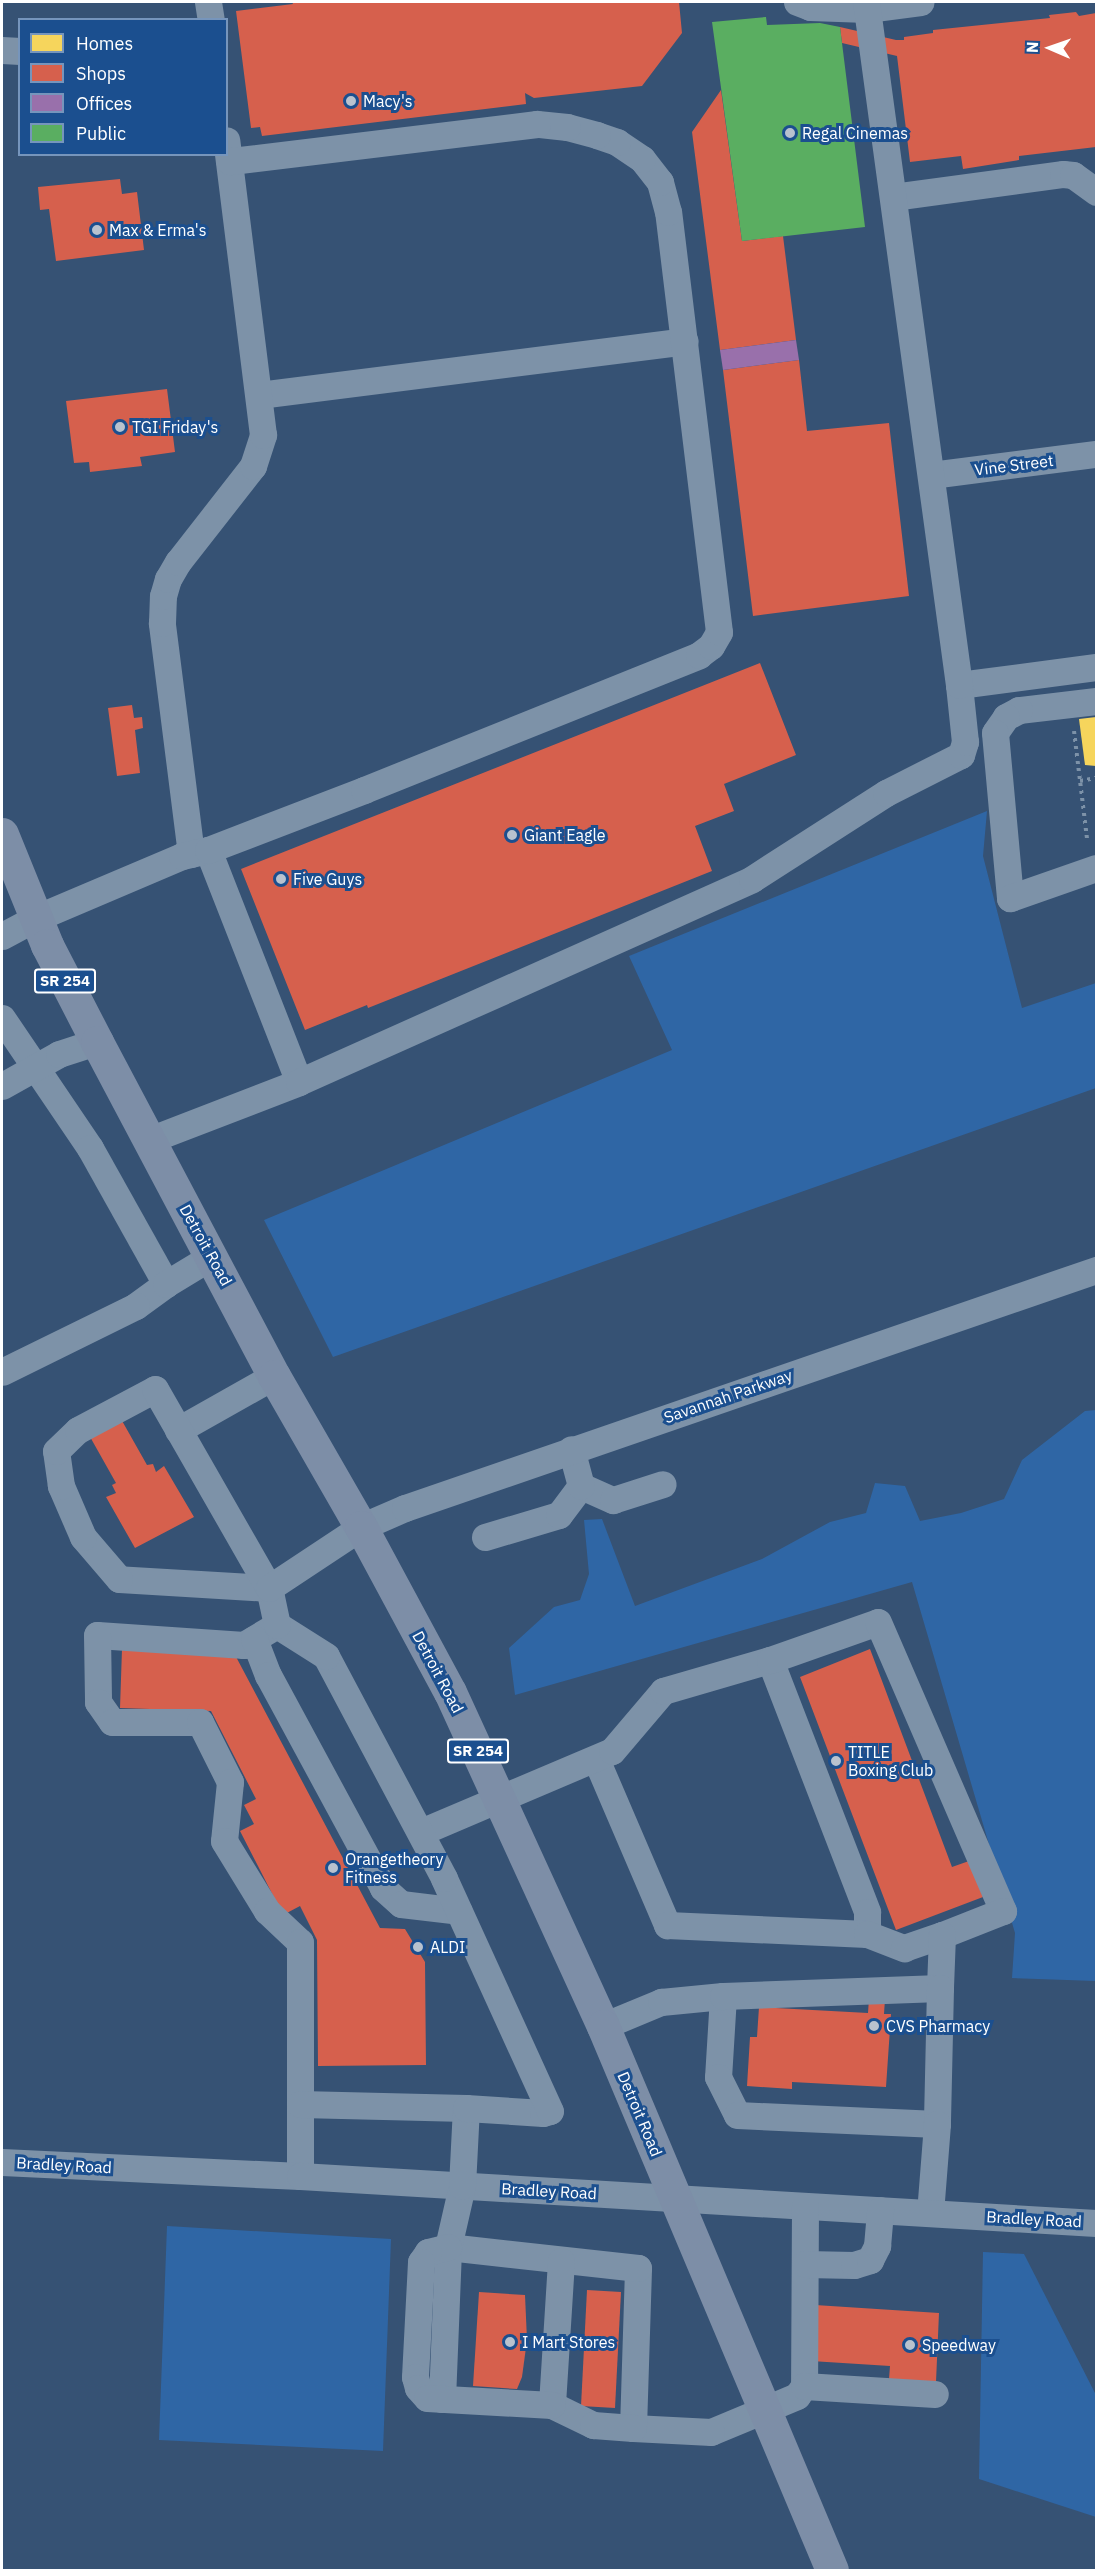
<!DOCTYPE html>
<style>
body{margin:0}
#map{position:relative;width:1098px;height:2572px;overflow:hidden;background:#365274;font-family:"IBM Plex Sans",sans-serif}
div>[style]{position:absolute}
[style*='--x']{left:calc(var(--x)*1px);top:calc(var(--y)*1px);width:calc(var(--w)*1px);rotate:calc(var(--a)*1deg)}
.green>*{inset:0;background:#2f66a5}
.homes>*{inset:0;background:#f6d55c}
.shops>*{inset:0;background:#d6604d}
.offices>*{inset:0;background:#9970ab}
.public>*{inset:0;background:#5aae61}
.path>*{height:4px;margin-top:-2px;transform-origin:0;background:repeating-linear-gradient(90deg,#7d92a8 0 3px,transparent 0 7.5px)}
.minor>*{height:27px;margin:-13.5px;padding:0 13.5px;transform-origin:13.5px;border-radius:13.5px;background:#7d92a8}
.major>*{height:33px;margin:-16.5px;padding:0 16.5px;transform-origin:16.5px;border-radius:16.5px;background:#7d8ea7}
.dots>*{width:16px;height:16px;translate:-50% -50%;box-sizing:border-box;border:3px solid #1b4f8f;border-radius:50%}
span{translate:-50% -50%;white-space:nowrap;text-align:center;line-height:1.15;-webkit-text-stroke:6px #1b4f8f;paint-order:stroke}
.shield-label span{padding:2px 4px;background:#1b4f8f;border:2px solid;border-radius:4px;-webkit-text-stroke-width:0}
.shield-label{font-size:15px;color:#fff;font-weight:700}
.poi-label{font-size:16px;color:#fff}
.left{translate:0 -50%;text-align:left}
.street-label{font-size:16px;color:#fff}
.frame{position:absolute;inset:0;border:3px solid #fff;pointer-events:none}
.legend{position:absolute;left:18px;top:18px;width:210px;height:138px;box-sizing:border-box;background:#1b4f8f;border:2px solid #7695bc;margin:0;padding:8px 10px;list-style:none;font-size:18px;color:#fff}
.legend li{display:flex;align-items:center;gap:12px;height:30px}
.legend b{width:30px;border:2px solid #7695bc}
.north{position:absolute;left:1020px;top:18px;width:60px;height:60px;-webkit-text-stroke:4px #1b4f8f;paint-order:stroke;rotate:272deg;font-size:16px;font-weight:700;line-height:24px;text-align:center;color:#fff}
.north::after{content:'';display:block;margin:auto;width:21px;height:27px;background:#fff;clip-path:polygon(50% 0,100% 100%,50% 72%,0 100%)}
</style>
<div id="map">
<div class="green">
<div style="clip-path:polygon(987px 811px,983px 856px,1022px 1008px,1096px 983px,1096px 1088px,333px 1357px,264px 1220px,672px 1050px,629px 956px)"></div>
<div style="clip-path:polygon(1096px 1410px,1096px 1981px,1012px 1978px,1015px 1933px,912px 1582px,515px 1695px,509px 1648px,554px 1607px,580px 1600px,589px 1574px,584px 1520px,602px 1519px,635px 1606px,762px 1559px,830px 1522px,866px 1513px,875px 1483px,905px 1486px,920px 1521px,961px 1513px,1004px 1499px,1022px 1460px,1085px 1411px)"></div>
<div style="clip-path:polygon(167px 2226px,391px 2239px,383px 2451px,159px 2440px)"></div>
<div style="clip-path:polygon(983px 2252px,1024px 2254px,1096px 2395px,1096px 2517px,979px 2479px)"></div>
</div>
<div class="homes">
<div style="clip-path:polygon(1096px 717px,1096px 766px,1085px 765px,1079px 719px)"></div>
</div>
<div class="shops">
<div style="clip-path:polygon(292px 2px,679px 2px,682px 33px,642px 86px,534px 98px,525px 93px,526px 104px,262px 136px,260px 127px,251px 128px,236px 11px,293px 4px)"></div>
<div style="clip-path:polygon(1076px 12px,1079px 16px,1096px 13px,1096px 147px,1019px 156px,1019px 160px,963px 169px,961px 156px,910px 162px,897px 56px,842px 43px,840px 27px,896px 40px,904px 40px,904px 37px,933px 33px,933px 30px,1050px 18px,1049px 15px)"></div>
<div style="clip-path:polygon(721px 90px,742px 241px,783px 236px,796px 340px,720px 350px,692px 132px)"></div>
<div style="clip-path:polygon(120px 179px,122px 194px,137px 192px,144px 250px,56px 261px,49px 209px,40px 210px,38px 187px)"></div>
<div style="clip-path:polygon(799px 360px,807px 431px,889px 423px,909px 596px,753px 616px,723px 370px)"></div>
<div style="clip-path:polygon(167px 389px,175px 452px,140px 457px,142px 466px,90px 472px,89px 462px,74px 463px,66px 401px)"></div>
<div style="clip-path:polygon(760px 663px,796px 755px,724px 784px,734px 811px,695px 826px,712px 871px,368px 1008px,367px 1005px,305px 1030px,241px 869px)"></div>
<div style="clip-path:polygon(132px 705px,134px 718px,142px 717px,143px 728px,135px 730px,140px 773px,117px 776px,108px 708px)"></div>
<div style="clip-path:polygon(121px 1419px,147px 1465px,153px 1464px,156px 1472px,164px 1466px,194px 1517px,135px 1548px,106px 1497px,116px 1493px,112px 1485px,116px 1483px,89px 1435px)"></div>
<div style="clip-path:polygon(122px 1649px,234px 1653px,380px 1928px,405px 1929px,425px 1962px,426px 2065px,318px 2066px,317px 1940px,300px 1906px,283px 1915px,240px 1831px,254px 1824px,244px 1805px,256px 1799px,211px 1711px,120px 1708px)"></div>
<div style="clip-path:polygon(870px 1649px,952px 1867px,969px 1861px,983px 1897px,896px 1930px,800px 1677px)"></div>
<div style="clip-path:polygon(869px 1998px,885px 1999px,884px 2014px,891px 2014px,886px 2087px,792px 2082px,792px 2089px,747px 2086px,750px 2037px,757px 2037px,759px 2007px,868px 2013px)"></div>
<div style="clip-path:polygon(587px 2290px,621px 2292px,615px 2408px,581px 2406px)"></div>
<div style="clip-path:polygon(479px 2292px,525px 2295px,527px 2340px,522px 2377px,517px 2389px,473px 2386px)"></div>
<div style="clip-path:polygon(815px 2305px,939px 2313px,936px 2382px,889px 2379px,890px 2366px,811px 2361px)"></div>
</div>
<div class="offices">
<div style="clip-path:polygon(796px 340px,799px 360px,723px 370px,720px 350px)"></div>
</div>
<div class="public">
<div style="clip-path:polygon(766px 17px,767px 25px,820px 23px,840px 27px,865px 227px,742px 241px,712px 22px)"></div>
</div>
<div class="path">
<div style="--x:1074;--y:731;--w:109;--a:83.1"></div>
<div style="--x:1080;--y:781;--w:16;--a:-11"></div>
</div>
<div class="minor">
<div style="--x:208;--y:2;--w:18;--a:81"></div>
<div style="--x:797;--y:2;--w:14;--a:21"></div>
<div style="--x:810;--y:7;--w:57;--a:2"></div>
<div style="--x:867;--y:9;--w:54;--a:-7.4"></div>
<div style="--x:2;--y:50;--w:18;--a:3"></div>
<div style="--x:893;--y:197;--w:172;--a:-7.7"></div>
<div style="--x:1063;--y:174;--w:10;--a:6"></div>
<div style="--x:1073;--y:175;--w:29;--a:36"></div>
<div style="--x:259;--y:395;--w:429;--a:-7.2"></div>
<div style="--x:931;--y:475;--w:166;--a:-7.3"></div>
<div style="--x:959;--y:685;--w:138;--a:-7.5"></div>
<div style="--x:1096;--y:701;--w:78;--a:173.3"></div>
<div style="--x:1019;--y:710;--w:15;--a:152"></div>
<div style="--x:1006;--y:717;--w:19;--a:125"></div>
<div style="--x:995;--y:733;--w:166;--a:84.8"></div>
<div style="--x:1010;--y:898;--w:91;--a:-19.2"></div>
<div style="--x:208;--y:850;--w:249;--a:68.6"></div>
<div style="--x:191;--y:854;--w:233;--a:-97.2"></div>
<div style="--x:162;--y:623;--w:27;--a:-88"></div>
<div style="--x:163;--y:596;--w:18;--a:-74"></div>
<div style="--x:168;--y:579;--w:20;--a:-60"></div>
<div style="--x:178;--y:562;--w:122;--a:-52"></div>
<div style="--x:253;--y:466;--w:33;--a:-72"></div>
<div style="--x:263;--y:435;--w:297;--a:-97.1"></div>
<div style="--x:2;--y:936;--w:38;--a:-28"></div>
<div style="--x:36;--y:918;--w:159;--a:-23"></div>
<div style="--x:182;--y:856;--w:27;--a:-13"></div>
<div style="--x:208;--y:850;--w:167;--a:-21"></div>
<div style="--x:364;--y:790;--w:361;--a:-21.9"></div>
<div style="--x:699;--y:655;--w:15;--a:-37"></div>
<div style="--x:711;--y:646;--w:16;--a:-60"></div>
<div style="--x:719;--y:632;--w:423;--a:-96.9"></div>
<div style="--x:668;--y:212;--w:31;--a:-105"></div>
<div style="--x:660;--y:182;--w:29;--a:-128"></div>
<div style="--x:642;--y:159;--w:30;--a:-146"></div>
<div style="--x:617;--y:142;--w:21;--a:-161"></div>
<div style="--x:597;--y:135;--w:31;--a:-165"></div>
<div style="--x:567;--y:127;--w:30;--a:-174"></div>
<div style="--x:537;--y:124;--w:310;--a:173.1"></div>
<div style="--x:2;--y:1018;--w:157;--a:55.9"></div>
<div style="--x:90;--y:1148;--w:156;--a:60.8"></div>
<div style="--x:166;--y:1284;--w:37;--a:144"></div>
<div style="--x:136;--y:1306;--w:149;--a:153.8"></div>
<div style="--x:2;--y:1086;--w:65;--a:-29.3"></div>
<div style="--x:59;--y:1054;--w:40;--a:-18"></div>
<div style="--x:149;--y:1140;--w:161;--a:-21.1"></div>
<div style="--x:299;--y:1082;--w:496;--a:-24.1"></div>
<div style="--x:752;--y:879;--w:159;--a:-32.7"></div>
<div style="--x:886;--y:793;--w:84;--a:-26.9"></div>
<div style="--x:961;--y:755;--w:14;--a:-73"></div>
<div style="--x:965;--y:742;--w:57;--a:-96"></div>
<div style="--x:959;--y:685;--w:689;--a:-97.75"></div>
<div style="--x:166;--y:1284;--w:54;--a:-31.3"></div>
<div style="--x:178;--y:1430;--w:110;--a:-29.4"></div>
<div style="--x:581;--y:1486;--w:35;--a:24"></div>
<div style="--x:613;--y:1500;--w:52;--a:-17.7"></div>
<div style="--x:485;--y:1537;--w:77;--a:-16.6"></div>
<div style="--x:559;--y:1515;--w:36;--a:-53"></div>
<div style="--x:581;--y:1486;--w:38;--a:-105"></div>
<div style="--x:277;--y:1625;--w:39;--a:149"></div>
<div style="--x:244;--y:1645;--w:147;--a:-176.1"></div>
<div style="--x:97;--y:1635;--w:67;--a:89.1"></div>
<div style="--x:98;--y:1702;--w:24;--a:55"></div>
<div style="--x:112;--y:1722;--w:88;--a:0"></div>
<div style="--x:200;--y:1722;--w:67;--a:63.4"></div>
<div style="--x:230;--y:1782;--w:59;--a:95.8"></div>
<div style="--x:224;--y:1841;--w:82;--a:58.4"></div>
<div style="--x:267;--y:1911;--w:45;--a:43.2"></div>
<div style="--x:300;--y:1942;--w:234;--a:90"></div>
<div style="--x:254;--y:1639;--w:39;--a:69"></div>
<div style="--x:268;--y:1675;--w:242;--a:61.6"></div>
<div style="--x:383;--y:1888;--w:24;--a:42"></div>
<div style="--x:401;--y:1904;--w:58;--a:6.9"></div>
<div style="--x:770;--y:1660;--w:270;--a:68.9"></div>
<div style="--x:867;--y:1912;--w:22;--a:90"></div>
<div style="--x:596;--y:1759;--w:181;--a:66.8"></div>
<div style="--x:667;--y:1925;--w:200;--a:2.6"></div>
<div style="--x:867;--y:1934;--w:40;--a:21"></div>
<div style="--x:904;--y:1948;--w:40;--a:-18.9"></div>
<div style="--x:421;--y:1832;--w:207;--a:-23"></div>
<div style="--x:612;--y:1751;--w:79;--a:-49.6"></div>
<div style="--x:663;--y:1691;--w:111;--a:-16.2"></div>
<div style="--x:770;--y:1660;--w:114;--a:-19.4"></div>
<div style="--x:878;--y:1622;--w:315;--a:66.6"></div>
<div style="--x:1003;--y:1911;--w:66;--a:158.5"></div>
<div style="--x:942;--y:1935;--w:53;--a:92.2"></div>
<div style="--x:723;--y:1996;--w:81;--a:93.5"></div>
<div style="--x:718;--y:2077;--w:42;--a:63.4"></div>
<div style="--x:737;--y:2115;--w:200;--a:2.6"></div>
<div style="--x:603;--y:2026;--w:63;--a:-22.5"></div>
<div style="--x:661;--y:2002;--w:62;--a:-5.5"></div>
<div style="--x:723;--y:1996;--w:217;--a:-2.1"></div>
<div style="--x:940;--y:1988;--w:136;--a:91.3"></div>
<div style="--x:937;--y:2124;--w:89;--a:94.5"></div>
<div style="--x:300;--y:2104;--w:166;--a:1.4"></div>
<div style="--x:2;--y:2162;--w:298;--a:2.7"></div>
<div style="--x:300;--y:2176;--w:797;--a:3.38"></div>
<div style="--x:805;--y:2206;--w:180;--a:90.3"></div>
<div style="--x:804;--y:2386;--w:12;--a:125"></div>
<div style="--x:797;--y:2396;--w:93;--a:157.3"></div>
<div style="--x:711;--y:2432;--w:78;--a:-177.1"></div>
<div style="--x:633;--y:2428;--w:160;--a:-88.2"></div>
<div style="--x:638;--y:2268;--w:191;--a:-173.7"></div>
<div style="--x:448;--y:2247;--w:63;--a:-77.1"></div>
<div style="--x:462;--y:2186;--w:78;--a:-87.1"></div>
<div style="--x:466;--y:2108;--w:77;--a:3.7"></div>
<div style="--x:543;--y:2113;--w:7;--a:-16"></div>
<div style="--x:550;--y:2111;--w:256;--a:-114.5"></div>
<div style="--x:444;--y:1878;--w:251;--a:-118"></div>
<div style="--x:326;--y:1656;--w:58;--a:-147.7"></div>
<div style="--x:277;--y:1625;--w:38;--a:-102"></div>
<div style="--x:269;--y:1588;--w:150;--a:-176.6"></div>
<div style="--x:119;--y:1579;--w:55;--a:-130.6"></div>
<div style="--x:83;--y:1537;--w:56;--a:-113.3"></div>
<div style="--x:61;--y:1486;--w:35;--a:-98"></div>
<div style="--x:56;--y:1451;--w:30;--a:-44"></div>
<div style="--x:78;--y:1430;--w:87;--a:-28"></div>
<div style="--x:155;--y:1389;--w:229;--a:60.2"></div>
<div style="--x:269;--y:1588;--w:110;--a:-33.5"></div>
<div style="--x:361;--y:1527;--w:48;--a:-23.4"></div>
<div style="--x:405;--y:1508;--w:731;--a:-19.01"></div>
<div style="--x:561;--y:2261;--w:144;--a:93.6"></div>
<div style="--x:552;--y:2405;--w:46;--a:26"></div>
<div style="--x:593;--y:2425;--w:40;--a:4.3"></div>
<div style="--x:805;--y:2264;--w:49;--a:1.2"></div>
<div style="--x:854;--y:2265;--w:17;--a:-17"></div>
<div style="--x:870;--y:2260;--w:16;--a:-63"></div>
<div style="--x:877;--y:2246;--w:36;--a:-85"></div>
<div style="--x:804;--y:2386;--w:131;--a:3.5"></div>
<div style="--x:442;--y:2399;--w:152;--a:-87.7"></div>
<div style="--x:448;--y:2247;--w:21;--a:166"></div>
<div style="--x:428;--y:2252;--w:12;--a:125"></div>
<div style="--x:421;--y:2262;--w:115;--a:93"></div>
<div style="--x:415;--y:2377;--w:11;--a:75"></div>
<div style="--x:418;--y:2388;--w:13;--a:48"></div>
<div style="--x:427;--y:2398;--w:125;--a:3.2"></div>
</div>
<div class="major">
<div style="--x:2;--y:834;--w:120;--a:67.9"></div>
<div style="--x:47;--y:945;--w:109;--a:62.7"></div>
<div style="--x:97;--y:1042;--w:378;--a:62.1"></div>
<div style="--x:274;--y:1376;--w:174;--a:60.1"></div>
<div style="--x:361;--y:1527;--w:187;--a:61.7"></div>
<div style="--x:450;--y:1692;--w:367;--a:65.4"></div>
<div style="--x:603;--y:2026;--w:590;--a:67.17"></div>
</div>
<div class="dots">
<div style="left:351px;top:101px;background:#b9c2ce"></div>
<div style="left:790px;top:133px;background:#b9c2ce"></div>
<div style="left:97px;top:230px;background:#b9c2ce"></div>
<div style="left:120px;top:427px;background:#b9c2ce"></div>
<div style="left:512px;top:835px;background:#b9c2ce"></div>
<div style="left:281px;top:879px;background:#b9c2ce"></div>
<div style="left:836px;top:1761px;background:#b9c2ce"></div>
<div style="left:333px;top:1868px;background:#b9c2ce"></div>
<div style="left:418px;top:1947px;background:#b9c2ce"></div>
<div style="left:874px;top:2026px;background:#b9c2ce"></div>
<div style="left:510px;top:2342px;background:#b9c2ce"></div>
<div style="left:910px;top:2345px;background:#b9c2ce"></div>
</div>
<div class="shield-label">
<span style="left:65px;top:981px">SR 254</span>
<span style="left:478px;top:1751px">SR 254</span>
</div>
<div class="poi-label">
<span class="left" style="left:363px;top:101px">Macy's</span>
<span class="left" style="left:802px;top:133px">Regal Cinemas</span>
<span class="left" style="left:109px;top:230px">Max &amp; Erma's</span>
<span class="left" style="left:132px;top:427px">TGI Friday's</span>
<span class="left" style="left:524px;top:835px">Giant Eagle</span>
<span class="left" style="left:293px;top:879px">Five Guys</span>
<span class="left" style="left:848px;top:1761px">TITLE<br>Boxing Club</span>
<span class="left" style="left:345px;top:1868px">Orangetheory<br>Fitness</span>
<span class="left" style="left:430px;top:1947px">ALDI</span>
<span class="left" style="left:886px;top:2026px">CVS Pharmacy</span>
<span class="left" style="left:522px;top:2342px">I Mart Stores</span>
<span class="left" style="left:922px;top:2345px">Speedway</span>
</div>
<div class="street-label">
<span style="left:1014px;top:465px;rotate:-7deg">Vine Street</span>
<span style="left:206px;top:1245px;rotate:61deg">Detroit Road</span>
<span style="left:728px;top:1396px;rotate:-19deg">Savannah Parkway</span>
<span style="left:438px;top:1672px;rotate:62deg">Detroit Road</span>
<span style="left:640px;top:2114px;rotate:67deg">Detroit Road</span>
<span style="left:64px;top:2165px;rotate:3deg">Bradley Road</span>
<span style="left:549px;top:2191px;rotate:3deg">Bradley Road</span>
<span style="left:1034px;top:2219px;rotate:3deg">Bradley Road</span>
</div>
<div class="frame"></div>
<ul class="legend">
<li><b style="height:16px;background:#f6d55c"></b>Homes</li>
<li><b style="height:16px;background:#d6604d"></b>Shops</li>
<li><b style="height:16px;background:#9970ab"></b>Offices</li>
<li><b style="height:16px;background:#5aae61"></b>Public</li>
</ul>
<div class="north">N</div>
</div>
